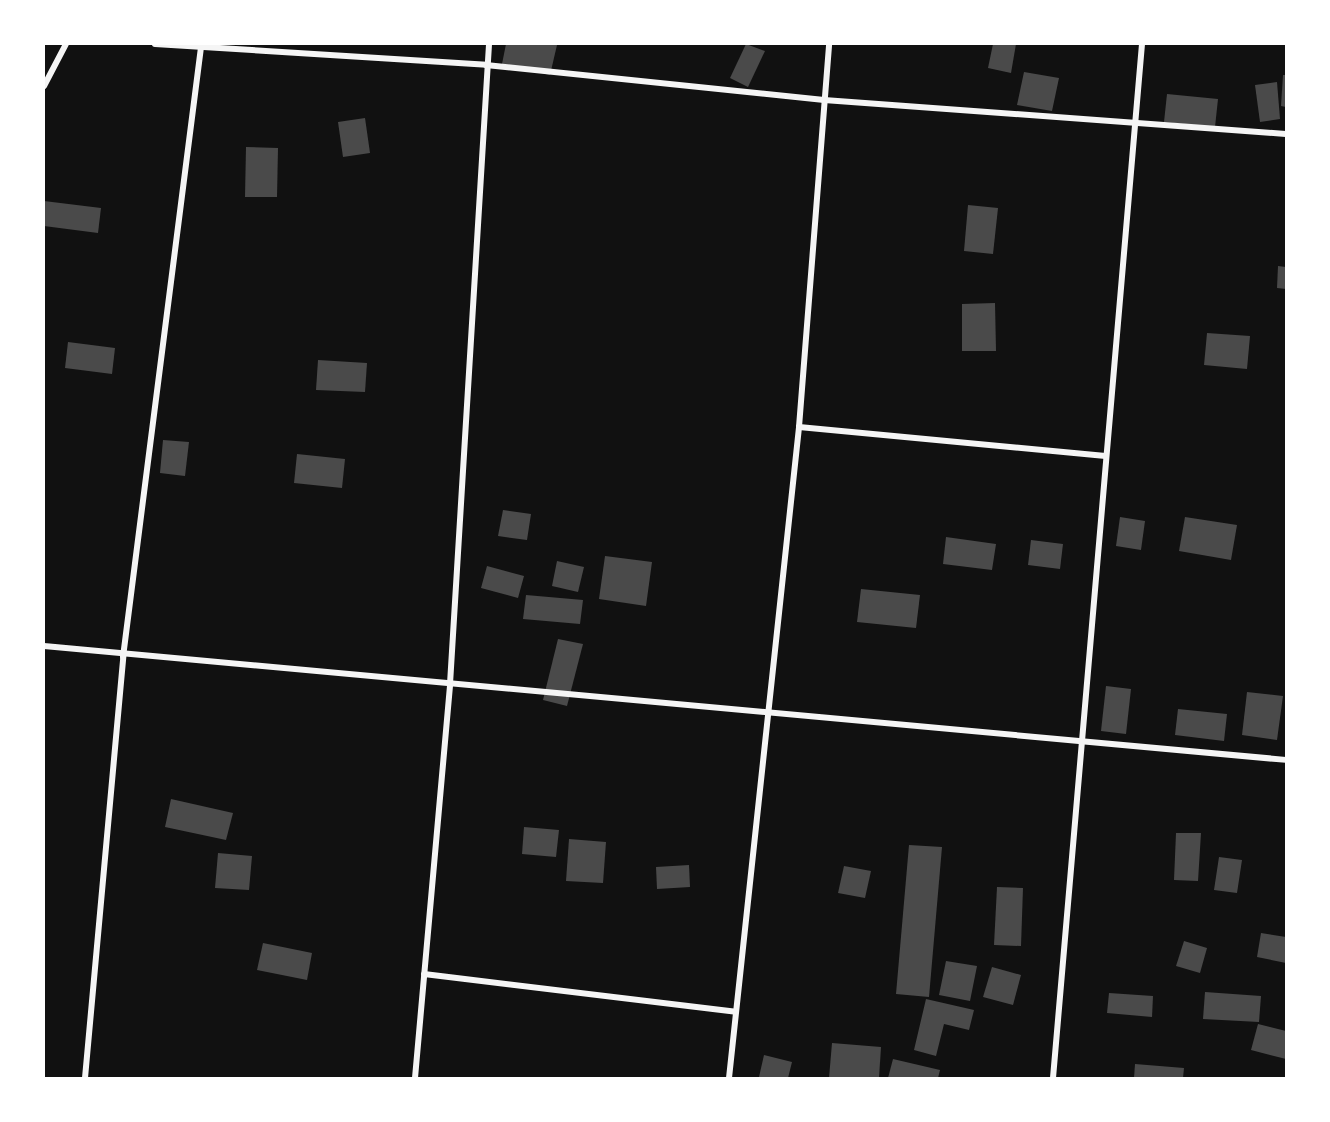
<!DOCTYPE html>
<style>
body{margin:0}
#map{position:relative;width:1330px;height:1122px;overflow:hidden;background:#111;font-family:"Golos Text",sans-serif}
div>[style]{position:absolute}
[style*='--x']{left:calc(var(--x)*1px);top:calc(var(--y)*1px);width:calc(var(--w)*1px);rotate:calc(var(--a)*1deg)}
.building>*{inset:0;background:#4a4a4a}
.minor>*{height:6px;margin:-3px;padding:0 3px;transform-origin:3px;border-radius:3px;background:#f5f5f5}
span{translate:-50% -50%;white-space:nowrap;text-align:center;line-height:1.15;-webkit-text-stroke:4.5px #fff;paint-order:stroke}
.frame{position:absolute;inset:0;border:45px solid #fff;pointer-events:none}
</style>
<div id="map">
<div class="building">
<div style="clip-path:polygon(506px 44px,557px 45px,550px 75px,502px 64px)"></div>
<div style="clip-path:polygon(746px 44px,765px 51px,748px 87px,730px 78px)"></div>
<div style="clip-path:polygon(993px 44px,1016px 44px,1011px 73px,988px 68px)"></div>
<div style="clip-path:polygon(1024px 72px,1059px 78px,1052px 111px,1017px 105px)"></div>
<div style="clip-path:polygon(1283px 75px,1286px 75px,1286px 107px,1281px 106px)"></div>
<div style="clip-path:polygon(1277px 82px,1280px 119px,1260px 122px,1255px 85px)"></div>
<div style="clip-path:polygon(1167px 94px,1218px 99px,1215px 127px,1164px 122px)"></div>
<div style="clip-path:polygon(365px 118px,370px 153px,343px 157px,338px 122px)"></div>
<div style="clip-path:polygon(246px 147px,278px 148px,277px 197px,245px 197px)"></div>
<div style="clip-path:polygon(44px 201px,101px 208px,98px 233px,44px 226px)"></div>
<div style="clip-path:polygon(968px 205px,998px 208px,993px 254px,964px 251px)"></div>
<div style="clip-path:polygon(1278px 266px,1286px 267px,1286px 289px,1277px 288px)"></div>
<div style="clip-path:polygon(995px 303px,996px 351px,962px 351px,962px 304px)"></div>
<div style="clip-path:polygon(1207px 333px,1250px 336px,1247px 369px,1204px 365px)"></div>
<div style="clip-path:polygon(68px 342px,115px 348px,112px 374px,65px 368px)"></div>
<div style="clip-path:polygon(318px 360px,367px 363px,365px 392px,316px 390px)"></div>
<div style="clip-path:polygon(163px 440px,189px 442px,185px 476px,160px 473px)"></div>
<div style="clip-path:polygon(297px 454px,345px 459px,342px 488px,294px 483px)"></div>
<div style="clip-path:polygon(503px 510px,531px 514px,527px 540px,498px 536px)"></div>
<div style="clip-path:polygon(1120px 517px,1145px 521px,1141px 550px,1116px 546px)"></div>
<div style="clip-path:polygon(1185px 517px,1237px 525px,1231px 560px,1179px 551px)"></div>
<div style="clip-path:polygon(946px 537px,996px 544px,992px 570px,943px 564px)"></div>
<div style="clip-path:polygon(1031px 540px,1063px 544px,1060px 569px,1028px 565px)"></div>
<div style="clip-path:polygon(605px 556px,652px 562px,646px 606px,599px 599px)"></div>
<div style="clip-path:polygon(557px 561px,584px 567px,578px 592px,552px 586px)"></div>
<div style="clip-path:polygon(487px 566px,524px 576px,518px 598px,481px 588px)"></div>
<div style="clip-path:polygon(861px 589px,920px 595px,916px 628px,857px 622px)"></div>
<div style="clip-path:polygon(526px 595px,583px 600px,580px 624px,523px 619px)"></div>
<div style="clip-path:polygon(558px 639px,583px 644px,567px 706px,543px 700px)"></div>
<div style="clip-path:polygon(1106px 686px,1131px 689px,1126px 734px,1101px 731px)"></div>
<div style="clip-path:polygon(1247px 692px,1283px 696px,1277px 740px,1242px 735px)"></div>
<div style="clip-path:polygon(1178px 709px,1227px 714px,1224px 741px,1175px 735px)"></div>
<div style="clip-path:polygon(171px 799px,233px 813px,226px 840px,165px 827px)"></div>
<div style="clip-path:polygon(524px 827px,559px 830px,556px 857px,522px 854px)"></div>
<div style="clip-path:polygon(1176px 833px,1201px 833px,1198px 881px,1174px 880px)"></div>
<div style="clip-path:polygon(569px 839px,606px 842px,603px 883px,566px 881px)"></div>
<div style="clip-path:polygon(909px 845px,942px 847px,929px 997px,896px 994px)"></div>
<div style="clip-path:polygon(218px 853px,252px 856px,249px 890px,215px 888px)"></div>
<div style="clip-path:polygon(1219px 857px,1242px 860px,1237px 893px,1214px 890px)"></div>
<div style="clip-path:polygon(689px 865px,690px 887px,657px 889px,656px 867px)"></div>
<div style="clip-path:polygon(844px 866px,871px 871px,865px 898px,838px 893px)"></div>
<div style="clip-path:polygon(997px 887px,1023px 888px,1021px 946px,994px 945px)"></div>
<div style="clip-path:polygon(1261px 933px,1286px 937px,1286px 963px,1257px 957px)"></div>
<div style="clip-path:polygon(1184px 941px,1207px 948px,1200px 973px,1176px 966px)"></div>
<div style="clip-path:polygon(263px 943px,312px 953px,307px 980px,257px 970px)"></div>
<div style="clip-path:polygon(946px 961px,977px 966px,970px 1001px,939px 995px)"></div>
<div style="clip-path:polygon(992px 967px,1021px 975px,1013px 1005px,983px 997px)"></div>
<div style="clip-path:polygon(1205px 992px,1261px 996px,1259px 1022px,1203px 1019px)"></div>
<div style="clip-path:polygon(1109px 993px,1153px 996px,1152px 1017px,1107px 1013px)"></div>
<div style="clip-path:polygon(926px 999px,974px 1010px,969px 1030px,944px 1024px,936px 1056px,914px 1050px)"></div>
<div style="clip-path:polygon(1258px 1024px,1286px 1031px,1286px 1059px,1251px 1050px)"></div>
<div style="clip-path:polygon(832px 1043px,881px 1047px,879px 1078px,829px 1078px)"></div>
<div style="clip-path:polygon(764px 1055px,792px 1062px,788px 1078px,759px 1077px)"></div>
<div style="clip-path:polygon(893px 1059px,940px 1070px,938px 1078px,888px 1078px)"></div>
<div style="clip-path:polygon(1135px 1064px,1184px 1068px,1183px 1078px,1134px 1078px)"></div>
</div>
<div class="minor">
<div style="--x:155;--y:44;--w:332;--a:3.6"></div>
<div style="--x:486;--y:65;--w:340;--a:5.9"></div>
<div style="--x:824;--y:100;--w:463;--a:4.2"></div>
<div style="--x:44;--y:86;--w:47;--a:-62.4"></div>
<div style="--x:799;--y:427;--w:308;--a:5.4"></div>
<div style="--x:44;--y:646;--w:1247;--a:5.24"></div>
<div style="--x:424;--y:974;--w:314;--a:6.9"></div>
<div style="--x:85;--y:1078;--w:423;--a:-84.8"></div>
<div style="--x:123;--y:657;--w:615;--a:-82.71"></div>
<div style="--x:415;--y:1078;--w:396;--a:-84.9"></div>
<div style="--x:450;--y:684;--w:641;--a:-86.51"></div>
<div style="--x:729;--y:1078;--w:655;--a:-83.86"></div>
<div style="--x:799;--y:427;--w:384;--a:-85.5"></div>
<div style="--x:1053;--y:1078;--w:1038;--a:-85.08"></div>
</div>
<div class="frame"></div>
</div>
